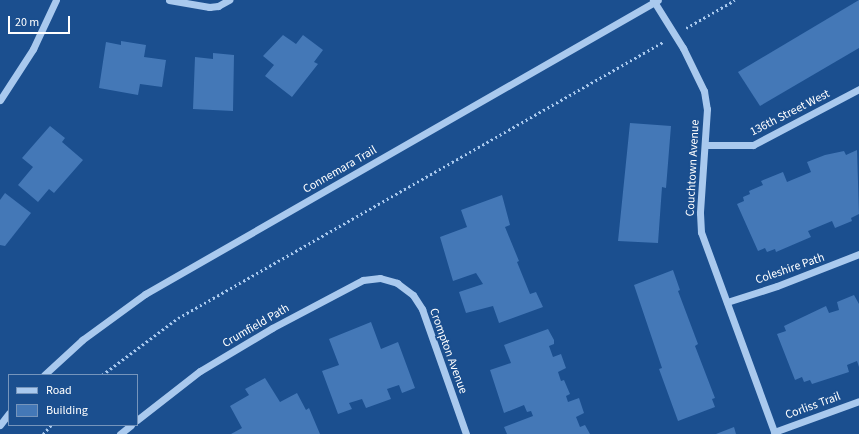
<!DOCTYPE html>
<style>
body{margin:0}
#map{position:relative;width:859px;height:434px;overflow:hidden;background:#1b4f8f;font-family:"Source Sans 3",sans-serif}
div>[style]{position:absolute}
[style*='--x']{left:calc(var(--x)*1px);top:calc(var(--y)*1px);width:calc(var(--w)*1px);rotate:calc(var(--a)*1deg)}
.building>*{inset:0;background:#4478b7}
.path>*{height:2.5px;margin-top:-1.25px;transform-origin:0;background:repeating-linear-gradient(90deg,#a9c9ee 0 2px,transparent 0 5px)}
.minor>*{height:7px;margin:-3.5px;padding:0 3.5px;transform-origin:3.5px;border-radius:3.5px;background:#a9c9ee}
span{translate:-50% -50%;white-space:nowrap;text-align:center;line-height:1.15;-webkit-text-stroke:3.5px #1b4f8f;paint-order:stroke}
.street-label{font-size:12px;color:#fff}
.legend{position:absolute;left:8px;top:374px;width:130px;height:52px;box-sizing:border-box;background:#1b4f8f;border:1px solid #7695bc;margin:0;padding:5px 7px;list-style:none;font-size:12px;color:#fff}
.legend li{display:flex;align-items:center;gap:8px;height:20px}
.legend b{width:20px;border:1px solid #7695bc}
.scale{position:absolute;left:8px;top:16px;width:62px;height:18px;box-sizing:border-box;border:2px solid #fff;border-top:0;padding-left:5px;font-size:12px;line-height:14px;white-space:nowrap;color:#fff;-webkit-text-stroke:3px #1b4f8f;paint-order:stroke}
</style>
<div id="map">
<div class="building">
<div style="clip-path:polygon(859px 0,859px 48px,760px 106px,738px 72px)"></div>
<div style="clip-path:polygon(283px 35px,296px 44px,303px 35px,323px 50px,314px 62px,318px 64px,292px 97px,265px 76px,274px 65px,263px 56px)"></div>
<div style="clip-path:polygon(121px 41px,146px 45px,144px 57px,166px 60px,162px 87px,140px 84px,138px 95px,99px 88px,106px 42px,121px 45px)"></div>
<div style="clip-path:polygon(213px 53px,234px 55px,233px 111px,193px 109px,195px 57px,213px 59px)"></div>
<div style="clip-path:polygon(630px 123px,671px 126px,666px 188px,662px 187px,658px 243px,618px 241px)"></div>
<div style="clip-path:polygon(50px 126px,65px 138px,62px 142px,83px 160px,54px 193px,49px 189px,38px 202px,18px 185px,33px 167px,22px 158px)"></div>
<div style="clip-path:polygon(857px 150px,859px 214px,851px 218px,852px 221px,835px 228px,832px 221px,808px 231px,811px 237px,776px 252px,775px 249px,767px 252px,765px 248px,758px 251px,737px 204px,744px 201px,743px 197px,750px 194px,749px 191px,763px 185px,761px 181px,783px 172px,787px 182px,811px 172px,807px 162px,825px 155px,844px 151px,846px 155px)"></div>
<div style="clip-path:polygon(5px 193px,31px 213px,5px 246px,0 245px,0 200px)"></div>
<div style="clip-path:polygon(502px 195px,510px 225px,505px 227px,519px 261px,517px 262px,530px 294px,536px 292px,543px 307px,499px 323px,493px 306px,466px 313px,459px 292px,483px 284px,476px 273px,453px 281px,440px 237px,467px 227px,461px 210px)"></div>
<div style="clip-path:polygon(673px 270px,680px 290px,678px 291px,698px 344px,695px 346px,715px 398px,712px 399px,715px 407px,678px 421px,659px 369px,662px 368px,634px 285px)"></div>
<div style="clip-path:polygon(854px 295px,859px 304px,859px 367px,857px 361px,847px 365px,849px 372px,812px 384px,810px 380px,804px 382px,802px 377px,795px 380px,777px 334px,786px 331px,784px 326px,826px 306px,829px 313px,839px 310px,837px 302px)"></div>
<div style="clip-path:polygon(371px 322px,381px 349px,398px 342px,415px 388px,402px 393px,399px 385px,387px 389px,391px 399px,366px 408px,362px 399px,349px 403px,352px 409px,338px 414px,322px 371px,339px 365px,329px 339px)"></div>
<div style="clip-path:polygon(548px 329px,554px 340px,554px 344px,549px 346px,553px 357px,561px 354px,566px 368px,558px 372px,561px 381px,564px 380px,570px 394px,566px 396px,568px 402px,579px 398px,584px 413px,576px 417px,580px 427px,585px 425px,590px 434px,507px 434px,504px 427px,533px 416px,531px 411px,527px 412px,524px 405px,504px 413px,490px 370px,511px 363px,504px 345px)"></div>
<div style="clip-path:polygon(265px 378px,280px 402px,297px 393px,306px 410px,309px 408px,320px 434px,231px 434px,242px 428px,230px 406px,249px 395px,245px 389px)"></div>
<div style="clip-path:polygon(734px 427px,736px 434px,716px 434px)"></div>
</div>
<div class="path">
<div style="--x:686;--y:28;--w:56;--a:-29.7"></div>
<div style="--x:102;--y:375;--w:95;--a:-36.9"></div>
<div style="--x:178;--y:318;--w:558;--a:-29.64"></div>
<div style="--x:43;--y:434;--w:12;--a:-48"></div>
</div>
<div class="minor">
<div style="--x:169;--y:0;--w:41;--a:9.9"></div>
<div style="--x:209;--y:7;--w:9;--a:-6"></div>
<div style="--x:218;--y:6;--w:13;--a:-29"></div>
<div style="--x:653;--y:0;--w:57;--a:58"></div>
<div style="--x:683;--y:48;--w:48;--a:64"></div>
<div style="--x:704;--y:91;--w:18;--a:81"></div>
<div style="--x:707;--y:109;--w:104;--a:93.9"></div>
<div style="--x:700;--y:213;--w:19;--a:87"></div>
<div style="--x:701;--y:232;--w:215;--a:69.9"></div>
<div style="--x:0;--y:100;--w:61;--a:-57.1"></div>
<div style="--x:33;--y:49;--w:54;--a:-64.9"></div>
<div style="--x:705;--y:145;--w:48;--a:0"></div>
<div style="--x:753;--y:145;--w:120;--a:-27.8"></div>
<div style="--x:727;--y:302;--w:52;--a:-17.7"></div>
<div style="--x:777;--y:286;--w:88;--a:-21.3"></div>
<div style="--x:44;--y:375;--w:52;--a:-42.6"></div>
<div style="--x:82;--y:340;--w:78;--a:-36.1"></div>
<div style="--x:145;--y:294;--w:591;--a:-29.82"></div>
<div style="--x:137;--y:420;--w:80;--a:-37.9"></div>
<div style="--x:200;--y:371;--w:84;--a:-30.8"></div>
<div style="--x:272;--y:328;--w:103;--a:-27.8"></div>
<div style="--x:363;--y:280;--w:17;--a:-7"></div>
<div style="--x:380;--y:278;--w:18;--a:16"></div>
<div style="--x:397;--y:283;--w:20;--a:37"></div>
<div style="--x:413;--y:295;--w:17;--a:57"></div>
<div style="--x:422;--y:309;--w:133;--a:70.6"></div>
<div style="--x:0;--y:425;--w:15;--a:-53"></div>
<div style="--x:774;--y:432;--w:90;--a:-20"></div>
<div style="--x:120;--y:434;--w:14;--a:-39"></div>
</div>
<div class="street-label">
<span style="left:790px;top:113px;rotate:-27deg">136th Street West</span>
<span style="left:693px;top:168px;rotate:-87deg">Couchtown Avenue</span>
<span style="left:340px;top:170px;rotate:-30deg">Connemara Trail</span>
<span style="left:790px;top:269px;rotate:-19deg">Coleshire Path</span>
<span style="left:256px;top:326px;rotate:-30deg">Crumfield Path</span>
<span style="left:448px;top:351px;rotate:70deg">Crompton Avenue</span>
<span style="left:813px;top:406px;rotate:-20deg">Corliss Trail</span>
</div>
<ul class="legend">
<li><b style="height:5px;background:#a9c9ee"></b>Road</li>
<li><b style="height:11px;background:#4478b7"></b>Building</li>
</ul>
<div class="scale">20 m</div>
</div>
